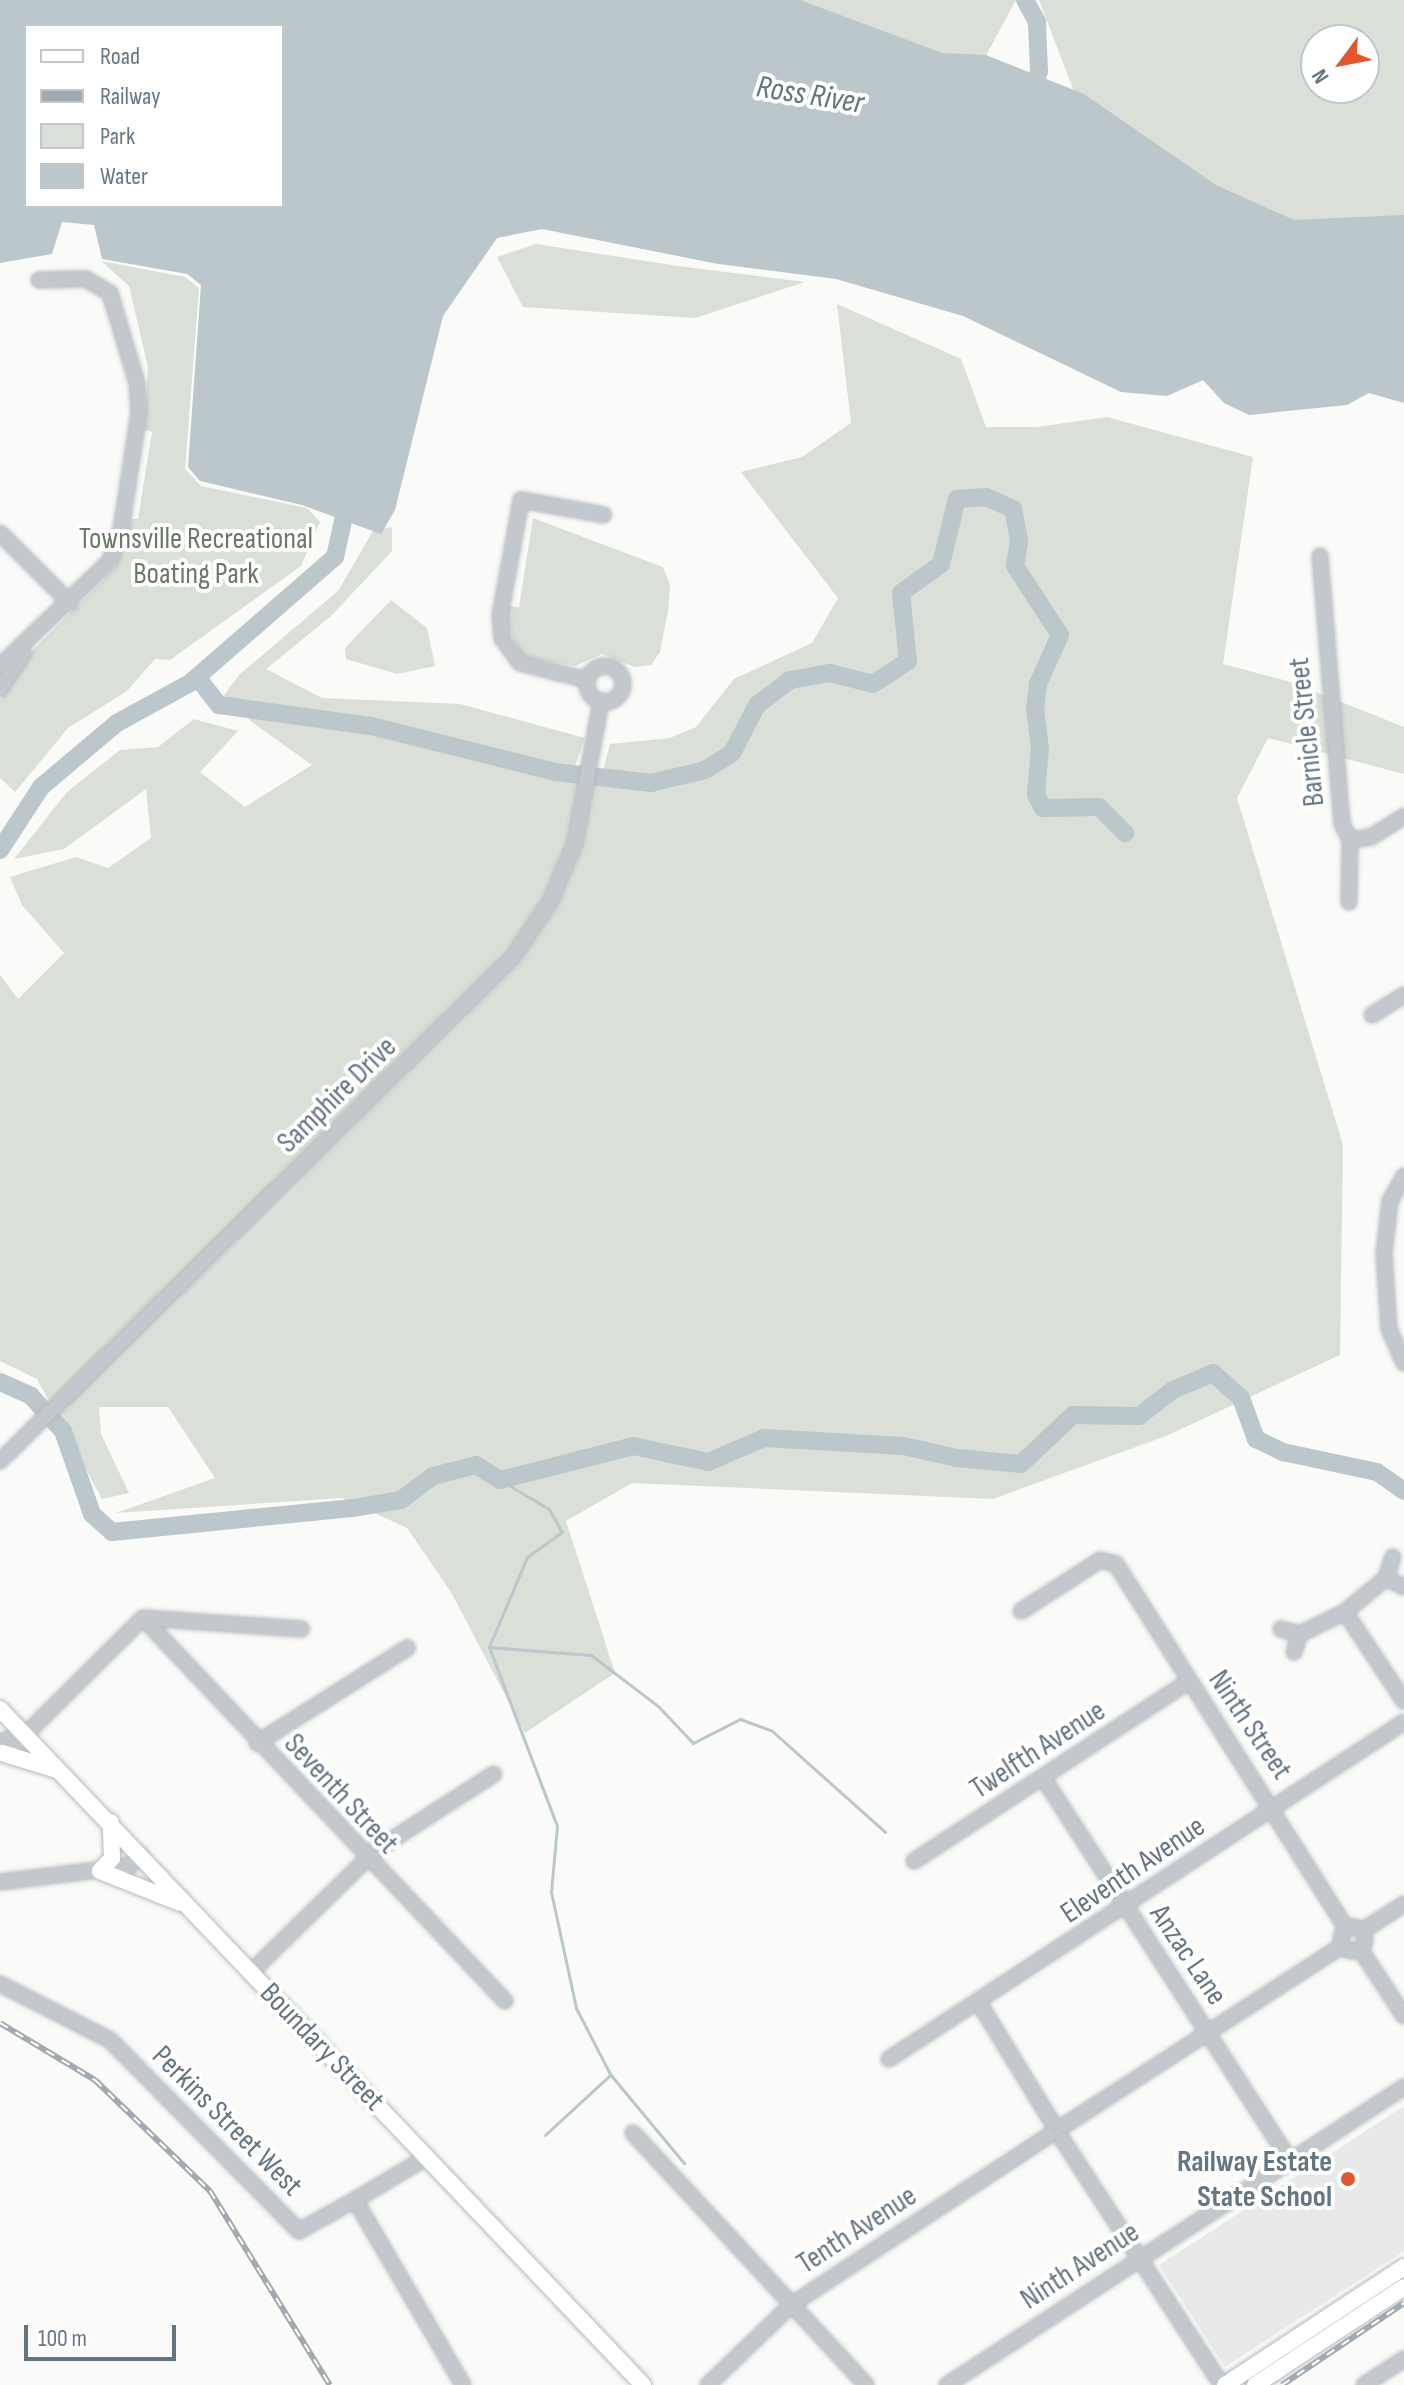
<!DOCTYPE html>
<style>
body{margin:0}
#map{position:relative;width:1404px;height:2385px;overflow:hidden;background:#fafaf8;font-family:"Sofia Sans Condensed",sans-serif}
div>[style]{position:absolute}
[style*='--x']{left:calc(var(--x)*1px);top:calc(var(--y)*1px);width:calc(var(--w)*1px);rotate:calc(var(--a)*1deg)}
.built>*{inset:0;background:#e8e9e9}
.green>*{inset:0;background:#dadfd7}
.water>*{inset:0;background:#bbc7cb}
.stream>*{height:3px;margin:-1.5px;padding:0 1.5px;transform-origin:1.5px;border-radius:1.5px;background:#bbc7cb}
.river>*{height:18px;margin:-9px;padding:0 9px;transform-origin:9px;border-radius:9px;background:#bbc7cb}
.roads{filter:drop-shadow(0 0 2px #b5babe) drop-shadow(0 0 2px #b5babe)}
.minor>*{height:14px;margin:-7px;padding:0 7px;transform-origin:7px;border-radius:7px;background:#c3c8cc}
.minor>.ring{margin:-7px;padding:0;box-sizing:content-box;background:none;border:14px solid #c3c8cc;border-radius:50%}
.major>*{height:16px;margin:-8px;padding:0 8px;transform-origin:8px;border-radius:8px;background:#fff}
.rail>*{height:6px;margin-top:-3px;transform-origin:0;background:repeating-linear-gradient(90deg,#fff 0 9px,#a2aab0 0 18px);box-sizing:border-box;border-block:2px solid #a2aab0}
.dots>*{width:22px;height:22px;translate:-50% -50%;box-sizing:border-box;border:4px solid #fff;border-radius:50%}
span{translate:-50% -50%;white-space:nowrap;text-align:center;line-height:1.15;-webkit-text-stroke:8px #fff;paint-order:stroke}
.park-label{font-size:30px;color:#687a64}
.street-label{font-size:30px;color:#657683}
.poi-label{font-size:30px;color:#657683;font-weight:700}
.right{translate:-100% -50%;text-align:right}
.water-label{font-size:32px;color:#60757c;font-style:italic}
.legend{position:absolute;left:24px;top:24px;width:260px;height:184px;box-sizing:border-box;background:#fff;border:2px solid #c1c8cd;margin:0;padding:10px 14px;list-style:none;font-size:24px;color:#657683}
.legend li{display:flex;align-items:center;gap:16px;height:40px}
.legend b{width:40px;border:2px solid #c1c8cd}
.north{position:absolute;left:1300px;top:24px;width:80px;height:80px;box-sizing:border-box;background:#fff;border:2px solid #c1c8cd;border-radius:50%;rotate:238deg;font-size:22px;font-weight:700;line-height:32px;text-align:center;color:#657683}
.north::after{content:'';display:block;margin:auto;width:28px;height:36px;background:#e4572e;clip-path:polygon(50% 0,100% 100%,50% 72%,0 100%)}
.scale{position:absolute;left:24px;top:2325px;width:152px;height:36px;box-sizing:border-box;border:4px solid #657683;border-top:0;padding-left:10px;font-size:24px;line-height:28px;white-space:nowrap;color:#657683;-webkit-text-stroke:6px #fff;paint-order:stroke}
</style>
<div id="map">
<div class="built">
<div style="clip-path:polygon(1404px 2106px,1404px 2251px,1225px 2367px,1159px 2265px)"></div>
</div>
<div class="green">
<div style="clip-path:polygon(724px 0,1016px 0,968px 89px)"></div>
<div style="clip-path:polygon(evenodd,1039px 0,1404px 0,1404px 228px,1370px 238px,1191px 201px,1085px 120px,1039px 0,1316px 40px,1364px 40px,1364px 88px,1316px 88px,1316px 40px)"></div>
<div style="clip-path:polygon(536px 244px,678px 266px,805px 282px,695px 318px,523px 307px,497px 257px)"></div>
<div style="clip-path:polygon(101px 261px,185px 277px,199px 288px,185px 469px,201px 486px,307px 508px,320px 522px,301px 566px,170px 660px,155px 659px,127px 691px,68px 728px,15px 792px,0 778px,0 700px,32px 651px,116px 567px,131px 519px,138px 519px,152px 432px,144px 430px,148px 367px,129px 286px)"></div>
<div style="clip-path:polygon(837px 304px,961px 359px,986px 427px,1037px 427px,1107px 417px,1253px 457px,1223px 664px,1291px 682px,1404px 727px,1404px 774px,1268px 738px,1237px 798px,1343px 1145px,1340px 1355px,1166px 1436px,993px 1499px,632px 1483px,566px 1521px,615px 1673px,525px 1733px,451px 1592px,407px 1528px,342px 1498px,116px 1513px,215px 1478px,168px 1407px,99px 1407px,101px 1434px,129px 1493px,102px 1499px,37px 1379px,0 1361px,0 975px,18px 999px,64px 953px,22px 905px,10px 877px,76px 857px,108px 868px,151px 838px,146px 789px,64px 849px,14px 859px,67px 792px,120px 750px,158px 747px,194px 719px,238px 731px,200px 772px,245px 807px,312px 765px,252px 722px,224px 695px,240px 674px,338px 591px,373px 531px,392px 527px,392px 551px,330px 617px,266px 669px,322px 698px,460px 704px,585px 738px,575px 766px,603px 771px,610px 744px,670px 738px,696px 727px,734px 679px,812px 643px,838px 598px,741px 472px,802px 457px,851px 423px)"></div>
<div style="clip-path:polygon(533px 518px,663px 567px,670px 585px,668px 611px,660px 652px,651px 665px,635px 667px,602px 654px,575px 666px,524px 657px,507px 627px,508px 606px,519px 607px)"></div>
<div style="clip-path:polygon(391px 600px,427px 628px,435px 666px,397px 674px,346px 659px,345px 648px)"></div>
</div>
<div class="water">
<div style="clip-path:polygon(evenodd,0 0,800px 0,942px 53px,986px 55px,1084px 94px,1216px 185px,1294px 220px,1404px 215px,1404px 403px,1369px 393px,1347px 405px,1249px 415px,1224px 403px,1203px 380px,1167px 396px,1121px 392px,963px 316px,836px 279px,718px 264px,542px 229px,497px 238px,443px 316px,395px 510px,381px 534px,302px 505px,200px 481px,188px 467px,201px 285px,187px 274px,102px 259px,94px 225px,62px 222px,52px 254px,0 263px,0 0,26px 26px,282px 26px,282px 206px,26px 206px,26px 26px)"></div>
</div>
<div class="stream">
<div style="--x:500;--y:1480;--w:57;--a:30.6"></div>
<div style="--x:549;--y:1509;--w:26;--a:61"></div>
<div style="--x:562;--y:1532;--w:43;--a:144.5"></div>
<div style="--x:527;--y:1557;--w:98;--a:112.9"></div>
<div style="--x:489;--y:1647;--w:191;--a:69.2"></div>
<div style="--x:557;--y:1826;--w:66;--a:95.2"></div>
<div style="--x:551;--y:1892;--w:119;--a:77.8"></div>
<div style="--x:576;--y:2008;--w:74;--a:62.7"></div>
<div style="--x:610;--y:2074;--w:116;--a:50.3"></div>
<div style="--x:489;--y:1647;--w:102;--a:4.5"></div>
<div style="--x:591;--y:1655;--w:84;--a:37.3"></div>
<div style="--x:658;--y:1706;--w:51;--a:46.6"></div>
<div style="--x:693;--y:1743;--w:53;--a:-27.1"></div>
<div style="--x:740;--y:1719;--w:33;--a:20"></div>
<div style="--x:771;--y:1730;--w:153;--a:41.8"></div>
<div style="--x:545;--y:2135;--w:88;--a:-42.7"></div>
</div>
<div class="river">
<div style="--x:1025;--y:0;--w:25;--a:61"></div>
<div style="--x:1037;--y:22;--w:49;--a:87.7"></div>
<div style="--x:1039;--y:71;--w:27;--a:105"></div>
<div style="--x:197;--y:677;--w:36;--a:52"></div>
<div style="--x:219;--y:705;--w:153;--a:7.9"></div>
<div style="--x:371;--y:726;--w:190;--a:14"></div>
<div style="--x:555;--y:772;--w:97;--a:6.5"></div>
<div style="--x:651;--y:783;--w:56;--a:-13.5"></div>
<div style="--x:705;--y:770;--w:32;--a:-32"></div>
<div style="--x:732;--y:753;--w:54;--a:-62.5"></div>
<div style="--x:757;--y:705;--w:41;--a:-37.1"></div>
<div style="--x:790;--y:680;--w:41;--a:-9.9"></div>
<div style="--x:830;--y:673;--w:44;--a:14.3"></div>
<div style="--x:873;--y:684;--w:42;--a:-33.3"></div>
<div style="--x:908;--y:661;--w:68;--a:-95.9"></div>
<div style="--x:901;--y:593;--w:49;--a:-35.9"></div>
<div style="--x:941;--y:564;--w:67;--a:-76.2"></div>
<div style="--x:957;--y:499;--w:29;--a:-4"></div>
<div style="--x:986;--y:497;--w:30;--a:24"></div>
<div style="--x:1013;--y:509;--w:33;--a:79"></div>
<div style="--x:1019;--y:541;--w:25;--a:99"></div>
<div style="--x:1015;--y:566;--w:82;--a:56.9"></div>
<div style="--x:1060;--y:635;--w:54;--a:114.2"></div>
<div style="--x:1038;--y:684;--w:24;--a:97"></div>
<div style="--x:1035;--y:708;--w:39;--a:83"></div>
<div style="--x:1040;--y:747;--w:48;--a:94.8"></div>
<div style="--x:1036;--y:795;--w:15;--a:62"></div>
<div style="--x:1043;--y:808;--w:56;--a:-1"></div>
<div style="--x:1099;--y:807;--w:37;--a:45"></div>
<div style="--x:0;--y:850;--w:75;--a:-56.9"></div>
<div style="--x:41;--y:787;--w:99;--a:-40.1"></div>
<div style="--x:117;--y:723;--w:83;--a:-28.7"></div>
<div style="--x:190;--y:683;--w:192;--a:-41"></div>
<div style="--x:335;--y:557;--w:59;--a:-77.4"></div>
<div style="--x:0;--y:1382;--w:34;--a:24"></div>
<div style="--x:31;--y:1396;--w:47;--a:47.6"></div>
<div style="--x:63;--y:1431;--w:88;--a:70.7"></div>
<div style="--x:92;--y:1514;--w:27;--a:42"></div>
<div style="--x:112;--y:1532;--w:243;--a:-5.7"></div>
<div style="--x:354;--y:1508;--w:48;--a:-9.7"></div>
<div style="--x:401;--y:1500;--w:40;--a:-37"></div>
<div style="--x:433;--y:1476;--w:44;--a:-14.3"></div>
<div style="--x:476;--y:1465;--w:28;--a:32"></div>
<div style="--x:500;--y:1480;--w:137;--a:-14.3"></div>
<div style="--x:633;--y:1446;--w:77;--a:12"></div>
<div style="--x:708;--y:1462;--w:61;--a:-23.2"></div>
<div style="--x:764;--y:1438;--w:140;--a:3.3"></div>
<div style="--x:904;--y:1446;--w:54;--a:12.8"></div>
<div style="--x:957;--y:1458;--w:64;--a:5.4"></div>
<div style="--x:1021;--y:1464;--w:71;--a:-43.3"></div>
<div style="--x:1073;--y:1415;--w:66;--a:0.9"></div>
<div style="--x:1139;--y:1416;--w:43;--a:-37.4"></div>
<div style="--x:1173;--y:1390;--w:43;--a:-23"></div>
<div style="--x:1213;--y:1373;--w:38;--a:42"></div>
<div style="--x:1241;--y:1398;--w:44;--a:69.9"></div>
<div style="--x:1256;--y:1439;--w:30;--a:26"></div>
<div style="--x:1283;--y:1452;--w:96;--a:12"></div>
<div style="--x:1377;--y:1472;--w:33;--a:35"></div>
</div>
<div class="roads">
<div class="minor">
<div style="--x:0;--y:533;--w:99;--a:45"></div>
<div style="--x:1320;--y:556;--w:269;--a:85.3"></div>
<div style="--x:1342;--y:824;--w:18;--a:63"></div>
<div style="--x:1350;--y:840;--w:62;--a:90.9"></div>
<div class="ring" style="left:587px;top:666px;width:22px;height:22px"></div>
<div style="--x:0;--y:666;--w:152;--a:-43.7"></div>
<div style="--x:110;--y:561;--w:33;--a:-70"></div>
<div style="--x:121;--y:530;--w:119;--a:-81.3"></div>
<div style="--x:139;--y:412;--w:29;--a:-94"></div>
<div style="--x:137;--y:383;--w:94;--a:-106.7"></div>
<div style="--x:110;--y:293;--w:28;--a:-150"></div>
<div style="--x:86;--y:279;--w:47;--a:178.8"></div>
<div style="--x:587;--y:680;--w:69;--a:-165.8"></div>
<div style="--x:520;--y:663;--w:31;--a:-126"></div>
<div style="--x:502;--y:638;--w:22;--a:-95"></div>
<div style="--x:500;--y:616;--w:118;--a:-79.7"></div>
<div style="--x:521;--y:500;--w:84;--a:10.2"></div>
<div style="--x:0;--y:689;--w:43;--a:-56.3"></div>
<div style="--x:1350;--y:840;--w:21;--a:-8"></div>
<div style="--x:1371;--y:837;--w:39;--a:-32"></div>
<div style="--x:1372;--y:1015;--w:38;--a:-32"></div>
<div style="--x:1404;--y:1176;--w:29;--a:119"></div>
<div style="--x:1390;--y:1201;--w:53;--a:96.5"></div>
<div style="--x:1384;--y:1254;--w:75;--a:86.2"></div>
<div style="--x:1389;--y:1329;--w:37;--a:66"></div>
<div style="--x:0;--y:1461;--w:719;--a:-44.49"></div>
<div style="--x:513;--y:957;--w:66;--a:-56.1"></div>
<div style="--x:550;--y:902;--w:64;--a:-67"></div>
<div style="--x:575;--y:843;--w:144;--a:-79.6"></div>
<div style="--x:1386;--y:1578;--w:22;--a:-72"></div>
<div style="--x:1021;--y:1611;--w:94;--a:-32.8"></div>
<div style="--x:1100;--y:1560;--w:16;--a:14"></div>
<div style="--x:1116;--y:1564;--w:432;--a:57.7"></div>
<div style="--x:1345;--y:1612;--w:107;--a:56.5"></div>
<div style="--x:143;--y:1618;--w:527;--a:46.61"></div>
<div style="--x:143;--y:1618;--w:159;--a:4"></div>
<div style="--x:1281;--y:1629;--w:20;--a:15"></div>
<div style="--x:1294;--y:1652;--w:19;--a:-72"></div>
<div style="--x:1300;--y:1634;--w:50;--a:-26.1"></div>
<div style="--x:1345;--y:1612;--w:53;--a:-39.7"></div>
<div style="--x:1386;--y:1578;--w:20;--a:27"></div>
<div style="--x:0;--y:1742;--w:24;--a:-19"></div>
<div style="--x:257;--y:1743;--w:178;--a:-32.3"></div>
<div style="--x:0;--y:1754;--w:13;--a:-27"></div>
<div style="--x:12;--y:1748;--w:185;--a:-44.8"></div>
<div style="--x:1044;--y:1779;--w:454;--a:57.2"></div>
<div style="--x:914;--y:1861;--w:329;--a:-33.2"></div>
<div style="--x:0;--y:1882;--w:131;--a:-7"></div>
<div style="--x:130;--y:1866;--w:16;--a:-43"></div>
<div class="ring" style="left:1341px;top:1927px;width:10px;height:10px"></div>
<div style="--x:1362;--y:1931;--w:50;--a:-32.7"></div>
<div style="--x:1360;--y:1949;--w:80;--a:56.7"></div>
<div style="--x:250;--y:1973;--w:176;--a:-44.3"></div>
<div style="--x:376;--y:1850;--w:140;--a:-32.8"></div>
<div style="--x:0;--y:1984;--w:123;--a:27"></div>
<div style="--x:110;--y:2040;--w:269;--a:45.3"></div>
<div style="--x:299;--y:2231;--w:64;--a:-29"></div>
<div style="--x:355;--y:2200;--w:214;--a:59.7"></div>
<div style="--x:979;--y:2003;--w:140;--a:58.5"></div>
<div style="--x:889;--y:2059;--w:615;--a:-33.2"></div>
<div style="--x:1065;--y:2125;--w:331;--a:-32.9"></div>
<div style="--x:633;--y:2133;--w:343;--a:47.2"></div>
<div style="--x:1062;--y:2139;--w:293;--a:57"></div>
<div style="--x:355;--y:2200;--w:84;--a:-30.8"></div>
<div style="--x:708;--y:2385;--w:115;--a:-43.9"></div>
<div style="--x:791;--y:2305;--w:308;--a:-33.3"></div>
<div style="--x:947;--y:2385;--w:546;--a:-33.11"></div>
<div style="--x:1364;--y:2385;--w:48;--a:-33"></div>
</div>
<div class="major">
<div style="--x:0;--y:1709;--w:933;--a:46.43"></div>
<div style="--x:2;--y:1753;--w:58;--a:17.2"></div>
<div style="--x:100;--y:1871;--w:86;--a:21.8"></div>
<div style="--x:100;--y:1871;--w:18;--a:-47"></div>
<div style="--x:112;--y:1858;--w:36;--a:-92"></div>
<div style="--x:1225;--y:2385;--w:214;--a:-33.4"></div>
<div style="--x:1255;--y:2385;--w:178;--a:-33.3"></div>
</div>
</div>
<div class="rail">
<div style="--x:0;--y:2023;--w:111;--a:31"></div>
<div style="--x:95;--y:2080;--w:160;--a:44"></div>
<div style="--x:210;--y:2191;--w:228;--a:58.3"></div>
<div style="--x:1282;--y:2385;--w:147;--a:-33.9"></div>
</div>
<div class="dots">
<div style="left:1348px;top:2179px;background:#e4572e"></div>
</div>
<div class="park-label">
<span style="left:196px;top:556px">Townsville Recreational<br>Boating Park</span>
</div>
<div class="street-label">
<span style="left:1307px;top:732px;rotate:-96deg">Barnicle Street</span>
<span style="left:337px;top:1095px;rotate:-44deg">Samphire Drive</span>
<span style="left:1250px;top:1725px;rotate:56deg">Ninth Street</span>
<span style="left:1038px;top:1750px;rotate:-33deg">Twelfth Avenue</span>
<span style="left:341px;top:1794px;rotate:47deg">Seventh Street</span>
<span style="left:1133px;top:1870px;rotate:-34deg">Eleventh Avenue</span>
<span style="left:1188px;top:1955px;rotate:56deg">Anzac Lane</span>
<span style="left:322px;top:2047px;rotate:46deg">Boundary Street</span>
<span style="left:227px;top:2121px;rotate:45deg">Perkins Street West</span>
<span style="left:857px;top:2230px;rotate:-33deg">Tenth Avenue</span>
<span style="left:1080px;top:2266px;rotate:-33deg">Ninth Avenue</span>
</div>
<div class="poi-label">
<span class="right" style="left:1332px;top:2179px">Railway Estate<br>State School</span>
</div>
<div class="water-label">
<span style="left:810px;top:96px;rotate:9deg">Ross River</span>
</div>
<ul class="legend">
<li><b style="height:10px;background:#fff"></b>Road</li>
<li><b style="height:10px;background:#a2aab0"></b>Railway</li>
<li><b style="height:22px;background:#dadfd7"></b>Park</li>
<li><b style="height:22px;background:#bbc7cb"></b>Water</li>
</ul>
<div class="north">N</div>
<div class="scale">100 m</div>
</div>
